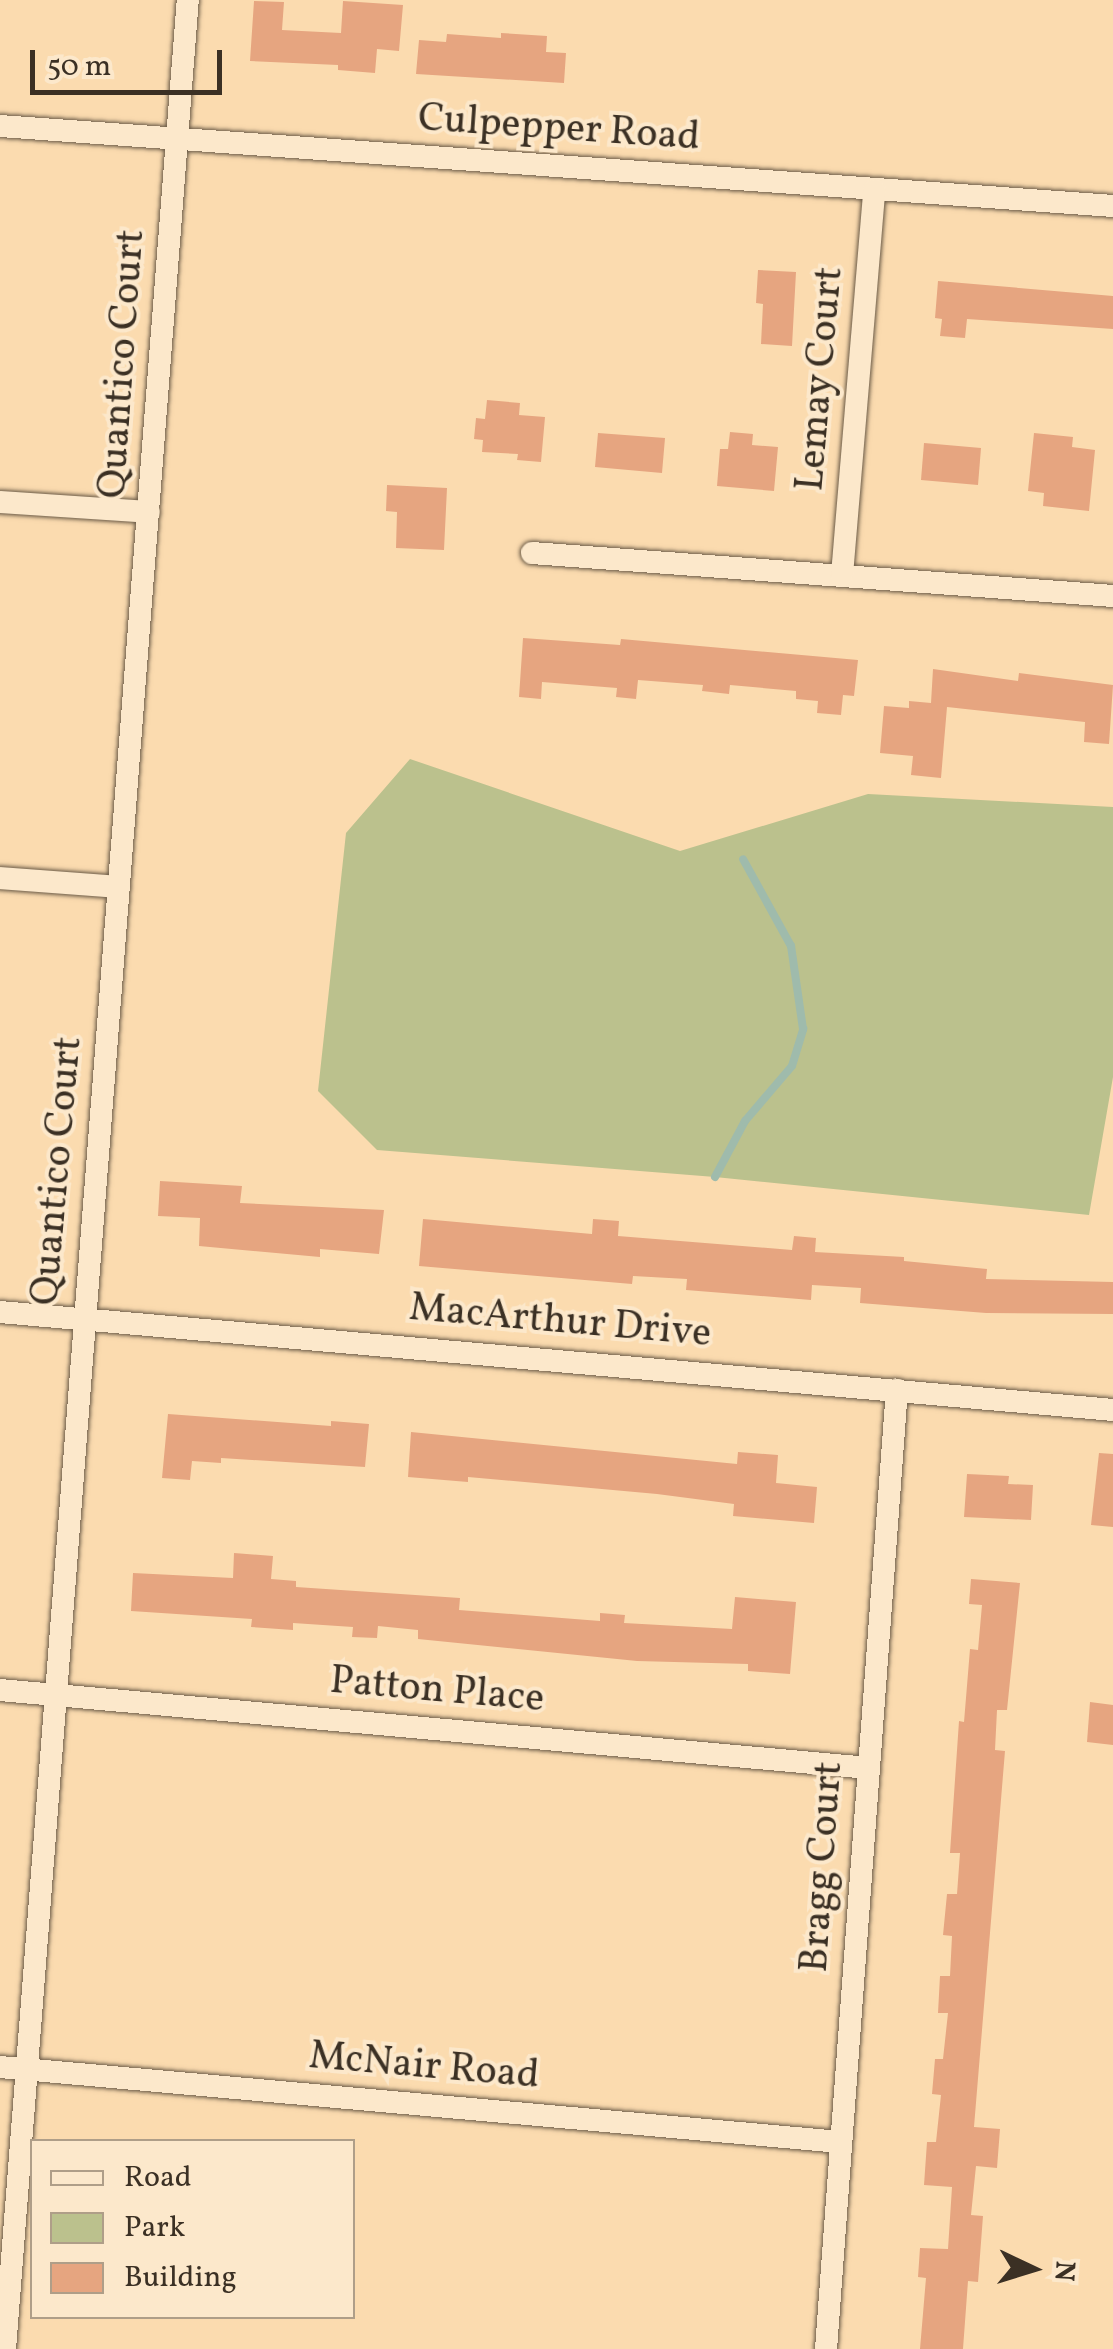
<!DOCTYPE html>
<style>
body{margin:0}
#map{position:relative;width:1113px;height:2349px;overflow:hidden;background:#fbdbaf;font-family:Vollkorn,serif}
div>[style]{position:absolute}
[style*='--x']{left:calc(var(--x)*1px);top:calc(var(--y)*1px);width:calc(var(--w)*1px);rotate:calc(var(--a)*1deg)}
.green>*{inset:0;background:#bbc18d}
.stream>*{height:8px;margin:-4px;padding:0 4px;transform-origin:4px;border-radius:4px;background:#9fbbac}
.building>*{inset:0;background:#e6a580}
.roads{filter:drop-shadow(0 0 2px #6b5b47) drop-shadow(0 0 2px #6b5b47)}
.minor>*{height:22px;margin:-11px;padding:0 11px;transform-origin:11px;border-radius:11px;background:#fce8cb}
span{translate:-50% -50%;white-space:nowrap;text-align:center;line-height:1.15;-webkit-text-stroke:8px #fce8cb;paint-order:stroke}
.street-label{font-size:40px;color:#3b3024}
.legend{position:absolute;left:30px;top:2139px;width:325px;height:180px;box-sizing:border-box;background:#fce8cb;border:2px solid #af9e88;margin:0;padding:12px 18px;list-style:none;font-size:30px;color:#3b3024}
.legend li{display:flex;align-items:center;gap:20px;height:50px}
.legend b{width:50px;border:2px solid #af9e88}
.north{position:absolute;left:983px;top:2219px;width:100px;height:100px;-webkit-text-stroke:8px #fce8cb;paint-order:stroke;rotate:94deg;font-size:28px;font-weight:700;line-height:40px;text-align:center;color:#3b3024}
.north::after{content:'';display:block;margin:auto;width:35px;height:45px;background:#3b3024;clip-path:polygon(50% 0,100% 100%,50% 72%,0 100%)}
.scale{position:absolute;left:30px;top:50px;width:192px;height:45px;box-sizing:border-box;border:5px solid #3b3024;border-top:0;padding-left:12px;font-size:30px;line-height:35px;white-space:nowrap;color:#3b3024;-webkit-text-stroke:8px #fce8cb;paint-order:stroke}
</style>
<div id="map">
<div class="green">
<div style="clip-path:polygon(410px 759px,680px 851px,868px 794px,1113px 807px,1113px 1077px,1089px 1215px,715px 1177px,377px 1150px,318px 1091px,346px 833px)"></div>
</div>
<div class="stream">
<div style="--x:715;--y:1177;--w:64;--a:-61.8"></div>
<div style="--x:745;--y:1121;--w:72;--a:-49.5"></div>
<div style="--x:792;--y:1066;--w:39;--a:-73"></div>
<div style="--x:803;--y:1029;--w:84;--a:-98.2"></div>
<div style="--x:791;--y:946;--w:99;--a:-118.9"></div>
</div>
<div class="building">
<div style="clip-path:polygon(254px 1px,284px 2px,282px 30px,341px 33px,343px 1px,403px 5px,399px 51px,377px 49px,375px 73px,338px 70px,338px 65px,250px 61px)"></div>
<div style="clip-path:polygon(501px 33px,547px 36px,546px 52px,566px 53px,564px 83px,416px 74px,419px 40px,446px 42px,447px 34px,501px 38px)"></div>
<div style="clip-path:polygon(758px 270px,796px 272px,792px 346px,761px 344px,763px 304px,756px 303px)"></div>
<div style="clip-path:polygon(938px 281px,1113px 296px,1113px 329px,967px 319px,965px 338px,940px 336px,942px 319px,935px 318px)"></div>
<div style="clip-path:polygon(487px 400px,520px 403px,519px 415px,545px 417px,541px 462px,517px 460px,518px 454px,482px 452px,483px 440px,474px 439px,476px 418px,485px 419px)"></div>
<div style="clip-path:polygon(730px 432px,753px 434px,752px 445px,778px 447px,774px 491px,717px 486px,720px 449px,728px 449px)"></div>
<div style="clip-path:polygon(598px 433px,665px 438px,662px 473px,595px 467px)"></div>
<div style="clip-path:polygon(1034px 433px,1073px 437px,1072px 447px,1095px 450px,1089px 511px,1043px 506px,1044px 493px,1028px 491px)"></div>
<div style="clip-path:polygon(924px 443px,981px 448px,978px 485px,921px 480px)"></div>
<div style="clip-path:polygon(387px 485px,447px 488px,444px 550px,396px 548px,397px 512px,386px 511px)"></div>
<div style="clip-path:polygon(523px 638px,620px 645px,621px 639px,858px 660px,854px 696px,843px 695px,841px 715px,817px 713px,818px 701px,796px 699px,796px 691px,730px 685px,729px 694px,702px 691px,703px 685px,638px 680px,636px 699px,616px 697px,617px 688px,542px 682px,541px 699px,519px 697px)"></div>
<div style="clip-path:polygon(933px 669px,1018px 681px,1019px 673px,1113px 685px,1109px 744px,1084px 742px,1085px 722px,947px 707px,941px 778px,911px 775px,913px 756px,880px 753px,884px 706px,909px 708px,909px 701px,931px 703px)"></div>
<div style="clip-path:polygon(160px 1181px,242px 1186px,240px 1203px,384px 1210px,379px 1254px,320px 1249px,320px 1257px,199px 1246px,200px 1218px,158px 1216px)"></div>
<div style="clip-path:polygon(423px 1219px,592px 1234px,593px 1219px,619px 1221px,618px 1236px,792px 1250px,794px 1236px,816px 1238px,815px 1252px,904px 1257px,904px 1261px,987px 1269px,986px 1279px,1113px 1282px,1113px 1314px,986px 1313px,860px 1303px,861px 1288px,812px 1285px,811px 1300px,686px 1290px,687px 1279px,633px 1276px,632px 1284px,419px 1266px)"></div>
<div style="clip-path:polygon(168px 1414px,331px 1426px,331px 1421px,369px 1424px,365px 1467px,221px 1458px,221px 1463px,192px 1461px,190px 1480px,162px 1478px)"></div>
<div style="clip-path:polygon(411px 1432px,737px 1464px,738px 1452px,778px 1455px,776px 1483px,817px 1487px,814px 1523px,733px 1516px,734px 1504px,657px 1494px,468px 1477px,468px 1482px,408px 1477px)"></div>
<div style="clip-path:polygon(1099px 1453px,1113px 1454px,1113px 1527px,1091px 1525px)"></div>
<div style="clip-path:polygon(967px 1474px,1009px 1476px,1008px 1484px,1033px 1485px,1031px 1520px,964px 1517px)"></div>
<div style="clip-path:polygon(234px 1553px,273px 1556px,271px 1579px,296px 1581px,296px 1587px,460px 1598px,459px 1610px,600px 1621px,600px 1613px,625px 1615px,624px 1623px,732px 1629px,735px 1597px,796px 1602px,790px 1674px,748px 1671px,748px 1664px,637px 1661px,418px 1639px,418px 1630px,378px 1626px,377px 1638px,352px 1637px,353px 1627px,293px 1623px,293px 1630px,251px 1627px,252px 1619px,131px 1611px,133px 1573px,233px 1578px)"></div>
<div style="clip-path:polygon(971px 1579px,1020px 1583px,1007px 1710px,997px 1710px,995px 1750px,1005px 1751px,974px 2127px,1000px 2129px,997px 2168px,976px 2166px,971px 2215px,983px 2216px,978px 2282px,968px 2281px,963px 2349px,920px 2349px,926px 2278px,918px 2277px,920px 2248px,948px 2249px,952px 2187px,924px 2185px,927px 2142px,936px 2142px,941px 2095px,932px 2094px,935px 2059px,943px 2059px,948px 2013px,938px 2013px,940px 1976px,950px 1976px,952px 1936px,943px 1935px,947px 1894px,957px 1894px,960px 1853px,950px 1853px,959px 1721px,964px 1722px,970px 1649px,978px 1650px,982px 1605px,969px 1604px)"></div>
<div style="clip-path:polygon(1090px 1702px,1113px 1705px,1113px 1745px,1087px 1742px)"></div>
</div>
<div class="roads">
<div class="minor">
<div style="--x:0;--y:126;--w:1116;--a:4.11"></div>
<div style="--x:0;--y:502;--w:149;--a:3.8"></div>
<div style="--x:532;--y:553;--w:583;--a:4.23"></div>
<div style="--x:842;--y:575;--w:386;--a:-85.2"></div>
<div style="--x:0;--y:878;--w:119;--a:4.3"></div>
<div style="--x:0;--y:1312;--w:1117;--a:5.03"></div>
<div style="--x:0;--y:1690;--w:871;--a:5.13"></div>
<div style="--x:0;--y:2067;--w:844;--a:5.1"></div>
<div style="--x:5;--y:2349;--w:2356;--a:-85.55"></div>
<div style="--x:826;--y:2349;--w:962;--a:-85.77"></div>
</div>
</div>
<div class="street-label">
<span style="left:559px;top:129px;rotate:4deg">Culpepper Road</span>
<span style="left:123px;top:364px;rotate:-86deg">Quantico Court</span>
<span style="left:821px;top:379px;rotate:-85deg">Lemay Court</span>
<span style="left:58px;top:1171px;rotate:-85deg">Quantico Court</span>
<span style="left:560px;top:1322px;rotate:5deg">MacArthur Drive</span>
<span style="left:437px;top:1691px;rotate:5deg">Patton Place</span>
<span style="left:823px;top:1867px;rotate:-86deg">Bragg Court</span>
<span style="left:424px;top:2067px;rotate:5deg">McNair Road</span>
</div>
<ul class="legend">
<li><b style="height:12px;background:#fce8cb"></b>Road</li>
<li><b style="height:28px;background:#bbc18d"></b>Park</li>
<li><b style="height:28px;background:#e6a580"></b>Building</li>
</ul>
<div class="north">N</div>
<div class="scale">50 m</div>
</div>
